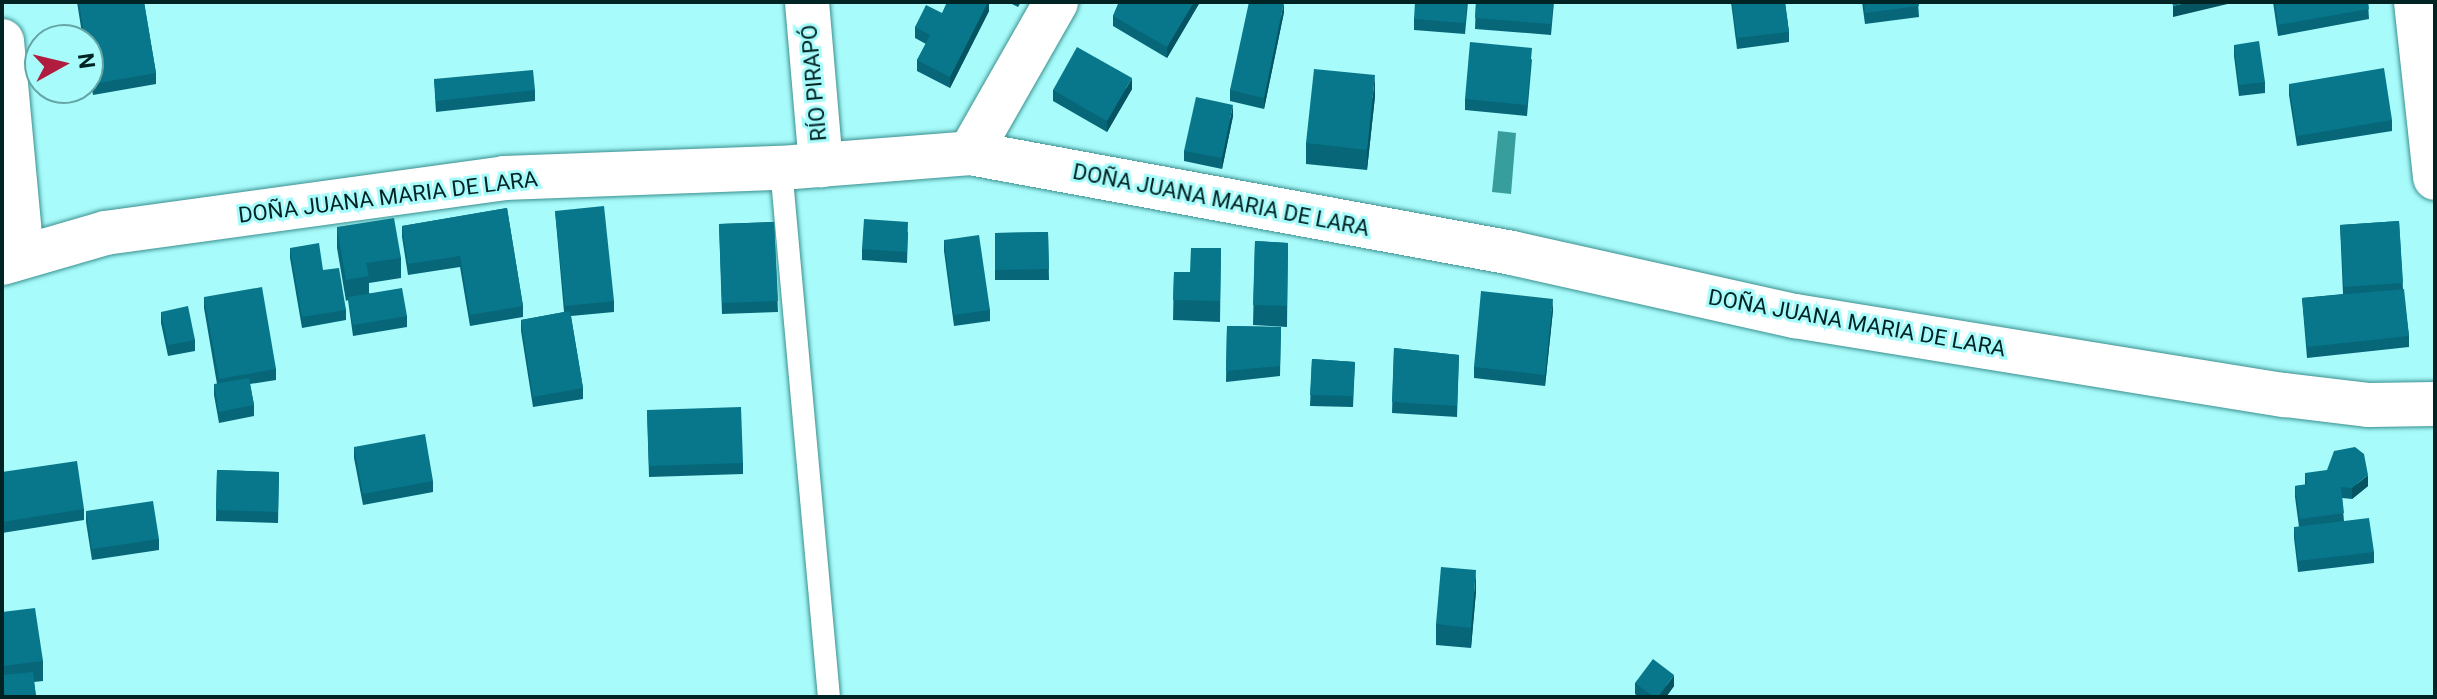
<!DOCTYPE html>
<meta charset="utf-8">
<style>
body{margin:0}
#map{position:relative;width:2437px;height:699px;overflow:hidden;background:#a8fbfb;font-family:Roboto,sans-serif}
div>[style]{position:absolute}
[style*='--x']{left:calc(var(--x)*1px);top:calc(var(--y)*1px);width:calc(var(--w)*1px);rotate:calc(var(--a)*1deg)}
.water>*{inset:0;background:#389d9d}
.roads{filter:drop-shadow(0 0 2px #3b8f8f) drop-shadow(0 0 2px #3b8f8f)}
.lane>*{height:22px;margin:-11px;padding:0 11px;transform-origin:11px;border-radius:11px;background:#fff}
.street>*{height:44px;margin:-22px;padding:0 22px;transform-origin:22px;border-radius:22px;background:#fff}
.secondary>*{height:44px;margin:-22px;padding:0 22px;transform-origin:22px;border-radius:22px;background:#fff}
.wall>*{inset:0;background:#076678}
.shaded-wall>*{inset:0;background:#065361}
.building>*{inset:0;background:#08778b}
span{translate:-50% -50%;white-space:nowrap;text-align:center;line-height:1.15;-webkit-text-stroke:6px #a8fbfb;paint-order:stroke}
.street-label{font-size:22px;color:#002323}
.frame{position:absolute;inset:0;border:4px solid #002323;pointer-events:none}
.north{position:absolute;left:24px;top:24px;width:80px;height:80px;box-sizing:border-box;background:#a8fbfb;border:2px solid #65a5a5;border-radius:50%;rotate:82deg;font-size:22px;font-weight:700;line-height:32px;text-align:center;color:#002323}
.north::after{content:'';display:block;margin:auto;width:28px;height:36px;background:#b01d3e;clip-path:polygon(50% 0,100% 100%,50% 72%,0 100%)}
</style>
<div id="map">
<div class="water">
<div style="clip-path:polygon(1498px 131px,1516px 133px,1511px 194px,1492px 192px)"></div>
</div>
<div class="roads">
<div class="lane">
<div style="--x:781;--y:168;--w:531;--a:84.82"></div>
</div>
<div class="street">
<div style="--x:807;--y:2;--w:164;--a:85.1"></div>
<div style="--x:2;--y:41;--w:215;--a:84.7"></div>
<div style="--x:970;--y:153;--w:174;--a:-60.3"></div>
<div style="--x:2;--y:263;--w:107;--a:-16.2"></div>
<div style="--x:105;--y:233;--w:403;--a:-7.8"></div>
<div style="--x:504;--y:178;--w:277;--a:-2.1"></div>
<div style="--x:781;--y:168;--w:190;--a:-4.5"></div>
<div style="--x:970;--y:153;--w:551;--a:10.45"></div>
<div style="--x:1512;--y:253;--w:290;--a:12.6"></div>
<div style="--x:1795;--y:316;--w:496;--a:9.2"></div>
<div style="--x:2285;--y:395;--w:85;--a:6.8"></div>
<div style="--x:2369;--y:405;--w:66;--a:-0.9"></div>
</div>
<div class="secondary">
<div style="--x:2416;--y:2;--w:177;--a:83.8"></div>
</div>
</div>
<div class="wall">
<div style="clip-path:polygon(77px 2px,144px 2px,156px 73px,156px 84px,93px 95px,88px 67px,88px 40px,83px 40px)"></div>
<div style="clip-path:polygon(989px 2px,989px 11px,950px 88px,917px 71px,917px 60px,926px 44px,915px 38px,915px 27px,942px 13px)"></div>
<div style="clip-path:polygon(1008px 2px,1021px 2px,1018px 7px)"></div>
<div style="clip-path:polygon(1119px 2px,1200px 2px,1167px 58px,1113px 26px,1113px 16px)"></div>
<div style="clip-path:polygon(1468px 2px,1465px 34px,1414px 30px,1414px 19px)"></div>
<div style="clip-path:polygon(1476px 2px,1554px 2px,1551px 35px,1475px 29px)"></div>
<div style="clip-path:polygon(1731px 2px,1785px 2px,1789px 32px,1789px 42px,1737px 49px)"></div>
<div style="clip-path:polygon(1862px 2px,1918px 2px,1919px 17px,1865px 24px)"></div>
<div style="clip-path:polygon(2273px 2px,2368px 2px,2369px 19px,2278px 36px)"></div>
<div style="clip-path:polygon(1284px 12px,1264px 109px,1230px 101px,1230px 90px)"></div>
<div style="clip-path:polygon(2234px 45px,2265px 82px,2265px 93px,2239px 96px,2234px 56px)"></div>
<div style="clip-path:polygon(1532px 59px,1527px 116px,1465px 110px,1465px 99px)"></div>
<div style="clip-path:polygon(434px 79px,535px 90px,535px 101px,436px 112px)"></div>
<div style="clip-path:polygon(2289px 84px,2392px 120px,2392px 131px,2297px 146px,2289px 95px)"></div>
<div style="clip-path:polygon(1132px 89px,1107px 132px,1053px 101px,1053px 90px)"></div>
<div style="clip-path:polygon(1375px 96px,1367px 170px,1306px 164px,1306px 143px)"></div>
<div style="clip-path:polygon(1233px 116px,1222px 169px,1184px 161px,1184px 151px)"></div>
<div style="clip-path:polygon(507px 208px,523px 306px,523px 317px,470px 326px,460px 267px,408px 275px,402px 237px,402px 226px)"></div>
<div style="clip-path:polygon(555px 211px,614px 301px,614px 312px,571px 316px,583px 388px,583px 399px,533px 407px,521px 331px,521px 320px,564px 312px)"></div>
<div style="clip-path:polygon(2399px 221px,2403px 289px,2409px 336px,2409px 347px,2307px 358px,2302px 298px,2343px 294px,2340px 225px)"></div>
<div style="clip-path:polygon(774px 222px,778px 312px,722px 314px,719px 224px)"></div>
<div style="clip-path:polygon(337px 227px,401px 258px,401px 278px,369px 283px,369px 293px,407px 316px,407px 327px,353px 336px,348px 300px,346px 301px,337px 248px)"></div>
<div style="clip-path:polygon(908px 232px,907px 263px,862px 260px,862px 249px)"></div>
<div style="clip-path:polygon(1048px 232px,1049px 280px,995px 280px,995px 233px)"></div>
<div style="clip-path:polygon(944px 240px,990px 310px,990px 321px,954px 326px,944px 251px)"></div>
<div style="clip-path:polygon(1255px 241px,1288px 243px,1287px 327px,1253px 325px)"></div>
<div style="clip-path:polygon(290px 248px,323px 270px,346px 310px,346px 320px,302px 328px,290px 258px)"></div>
<div style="clip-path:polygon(1221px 248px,1220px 322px,1173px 320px,1174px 272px,1190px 272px)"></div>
<div style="clip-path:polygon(204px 297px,276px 369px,276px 380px,250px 384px,254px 405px,254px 416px,219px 423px,214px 395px,214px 384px,217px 384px,204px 308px)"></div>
<div style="clip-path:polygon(1553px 310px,1545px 386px,1474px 378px,1474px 367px)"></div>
<div style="clip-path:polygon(161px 312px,195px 340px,195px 351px,168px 356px,161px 323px)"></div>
<div style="clip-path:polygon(1227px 326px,1281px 327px,1280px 376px,1226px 382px)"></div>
<div style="clip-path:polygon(1394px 348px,1459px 355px,1457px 417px,1392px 413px)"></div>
<div style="clip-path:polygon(1312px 359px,1355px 362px,1353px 407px,1310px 406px)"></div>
<div style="clip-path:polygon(647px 410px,743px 463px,743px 474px,649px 477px)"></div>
<div style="clip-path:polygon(354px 447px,433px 481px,433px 492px,363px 505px,354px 458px)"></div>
<div style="clip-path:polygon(217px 470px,279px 472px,278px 523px,216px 521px)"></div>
<div style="clip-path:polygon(2px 472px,84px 509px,84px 520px,2px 533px)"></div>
<div style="clip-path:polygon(2305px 473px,2368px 486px,2352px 499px,2342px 498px,2344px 521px,2374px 552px,2374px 563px,2298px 572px,2294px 538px,2294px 527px,2299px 527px,2295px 497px,2295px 486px,2305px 485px)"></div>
<div style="clip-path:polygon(86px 511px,159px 539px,159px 550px,92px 560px,86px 522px)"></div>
<div style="clip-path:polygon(1476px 591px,1471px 648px,1436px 645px,1436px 624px)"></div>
<div style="clip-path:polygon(2px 612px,43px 661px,43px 681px,34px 682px,36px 697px,3px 697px,2px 687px)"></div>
<div style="clip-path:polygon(1635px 683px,1674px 686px,1666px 697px,1639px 697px,1635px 694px)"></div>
</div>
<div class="shaded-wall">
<div style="clip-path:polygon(988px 2px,989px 11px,950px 88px,950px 77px)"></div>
<div style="clip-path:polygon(1194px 2px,1200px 2px,1167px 58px,1167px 47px)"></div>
<div style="clip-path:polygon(1284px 2px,1284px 12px,1264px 109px,1264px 98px)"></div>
<div style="clip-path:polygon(2189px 2px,2236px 2px,2173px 17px,2173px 6px)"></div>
<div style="clip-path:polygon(1375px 75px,1375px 96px,1367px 170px,1367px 150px)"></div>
<div style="clip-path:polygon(1132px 78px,1132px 89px,1107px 132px,1107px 121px)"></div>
<div style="clip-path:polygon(1233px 105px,1233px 116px,1222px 169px,1222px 158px)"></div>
<div style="clip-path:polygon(1553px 299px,1553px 310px,1545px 386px,1545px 375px)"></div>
<div style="clip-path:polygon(2368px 475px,2368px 486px,2352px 499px,2352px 488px)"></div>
<div style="clip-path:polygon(1476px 570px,1476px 591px,1471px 648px,1471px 628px)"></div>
<div style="clip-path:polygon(1674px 675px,1674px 686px,1666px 697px,1658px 697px)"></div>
</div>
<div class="building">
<div style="clip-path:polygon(79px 2px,144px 2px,156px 73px,93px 84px,88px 56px,88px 40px,85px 40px)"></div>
<div style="clip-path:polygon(947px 2px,988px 2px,950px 77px,917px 60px,930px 35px,915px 27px,926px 5px,942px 13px)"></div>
<div style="clip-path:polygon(1119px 2px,1194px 2px,1167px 47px,1113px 16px)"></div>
<div style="clip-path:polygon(1249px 2px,1284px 2px,1264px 98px,1230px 90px)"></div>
<div style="clip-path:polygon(1415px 2px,1467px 2px,1465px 23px,1414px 19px)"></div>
<div style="clip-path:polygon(1476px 2px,1553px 2px,1551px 24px,1475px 18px)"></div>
<div style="clip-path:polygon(1732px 2px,1785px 2px,1789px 32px,1737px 38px)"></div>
<div style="clip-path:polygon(1864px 2px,1918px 2px,1919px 6px,1865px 13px)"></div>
<div style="clip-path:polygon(2172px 2px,2189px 2px,2173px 6px)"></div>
<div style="clip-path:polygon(2275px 2px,2368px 2px,2369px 9px,2278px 25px)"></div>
<div style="clip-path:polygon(2259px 41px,2265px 82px,2239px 85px,2234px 45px)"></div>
<div style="clip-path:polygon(1470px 42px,1532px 48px,1527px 105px,1465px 99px)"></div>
<div style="clip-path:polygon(1077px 47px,1132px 78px,1107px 121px,1053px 90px)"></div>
<div style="clip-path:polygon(2384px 68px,2392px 120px,2297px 136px,2289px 84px)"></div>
<div style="clip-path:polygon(1314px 69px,1375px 75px,1367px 150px,1306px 143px)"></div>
<div style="clip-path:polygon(533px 70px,535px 90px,436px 101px,434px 79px)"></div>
<div style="clip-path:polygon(1196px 97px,1233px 105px,1222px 158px,1184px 151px)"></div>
<div style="clip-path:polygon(604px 206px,614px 301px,565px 306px,555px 211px)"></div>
<div style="clip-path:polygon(507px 208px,523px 306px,470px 315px,460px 256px,408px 264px,402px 226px)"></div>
<div style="clip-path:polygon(394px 218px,401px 258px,366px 263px,369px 276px,346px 280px,337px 227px)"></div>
<div style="clip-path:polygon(864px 219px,908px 222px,907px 252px,862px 249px)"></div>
<div style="clip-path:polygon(2399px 221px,2403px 283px,2344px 287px,2340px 225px)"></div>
<div style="clip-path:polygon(774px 222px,778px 301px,722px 303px,719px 224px)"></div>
<div style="clip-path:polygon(1048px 232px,1049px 269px,995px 270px,995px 233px)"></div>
<div style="clip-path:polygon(979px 235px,990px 310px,954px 315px,944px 240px)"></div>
<div style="clip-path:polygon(1255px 241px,1288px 243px,1287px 306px,1253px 305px)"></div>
<div style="clip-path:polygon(319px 243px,323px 270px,339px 268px,346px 310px,302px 317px,290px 248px)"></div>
<div style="clip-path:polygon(1191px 248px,1221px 248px,1220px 301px,1173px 300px,1174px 272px,1190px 272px)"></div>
<div style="clip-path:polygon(262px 287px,276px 369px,219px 379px,204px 297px)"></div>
<div style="clip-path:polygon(402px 288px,407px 316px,353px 325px,348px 297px)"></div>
<div style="clip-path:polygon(2404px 289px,2409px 336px,2307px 347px,2302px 298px)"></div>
<div style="clip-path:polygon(1481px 291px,1553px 299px,1545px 375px,1474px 367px)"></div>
<div style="clip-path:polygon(188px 306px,195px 340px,168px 345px,161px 312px)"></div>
<div style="clip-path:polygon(570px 311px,583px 388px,533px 397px,521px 320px)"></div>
<div style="clip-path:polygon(1227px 326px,1281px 327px,1280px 366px,1226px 371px)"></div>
<div style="clip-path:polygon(1394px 348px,1459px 355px,1457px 406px,1392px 402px)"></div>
<div style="clip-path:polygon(1312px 359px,1355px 362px,1353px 396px,1310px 395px)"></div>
<div style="clip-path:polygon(249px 378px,254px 405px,219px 412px,214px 384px)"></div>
<div style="clip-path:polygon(741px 407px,743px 463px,649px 466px,647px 410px)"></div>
<div style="clip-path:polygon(425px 434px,433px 481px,363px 494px,354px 447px)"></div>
<div style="clip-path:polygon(2355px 447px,2364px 454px,2368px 475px,2352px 488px,2341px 487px,2344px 513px,2300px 519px,2295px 486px,2307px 484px,2305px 473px,2327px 470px,2334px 451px)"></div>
<div style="clip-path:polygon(77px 461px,84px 509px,2px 522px,2px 472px)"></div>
<div style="clip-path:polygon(217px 470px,279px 472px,278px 512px,216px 510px)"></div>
<div style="clip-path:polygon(153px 501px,159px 539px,92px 549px,86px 511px)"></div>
<div style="clip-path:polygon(2369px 518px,2374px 552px,2298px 561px,2294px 527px)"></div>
<div style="clip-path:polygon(1441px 567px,1476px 570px,1471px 628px,1436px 624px)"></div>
<div style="clip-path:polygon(35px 608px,43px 661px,2px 666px,2px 612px)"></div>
<div style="clip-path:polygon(1653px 659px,1674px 675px,1658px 697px,1654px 697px,1635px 683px)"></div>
<div style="clip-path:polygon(33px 672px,36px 696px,5px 697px,2px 675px)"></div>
</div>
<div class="street-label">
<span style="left:814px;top:83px;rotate:-95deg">RÍO PIRAPÓ</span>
<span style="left:388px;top:197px;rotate:-7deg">DOÑA JUANA MARIA DE LARA</span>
<span style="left:1221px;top:200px;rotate:11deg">DOÑA JUANA MARIA DE LARA</span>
<span style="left:1857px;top:323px;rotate:10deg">DOÑA JUANA MARIA DE LARA</span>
</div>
<div class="frame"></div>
<div class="north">N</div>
</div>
